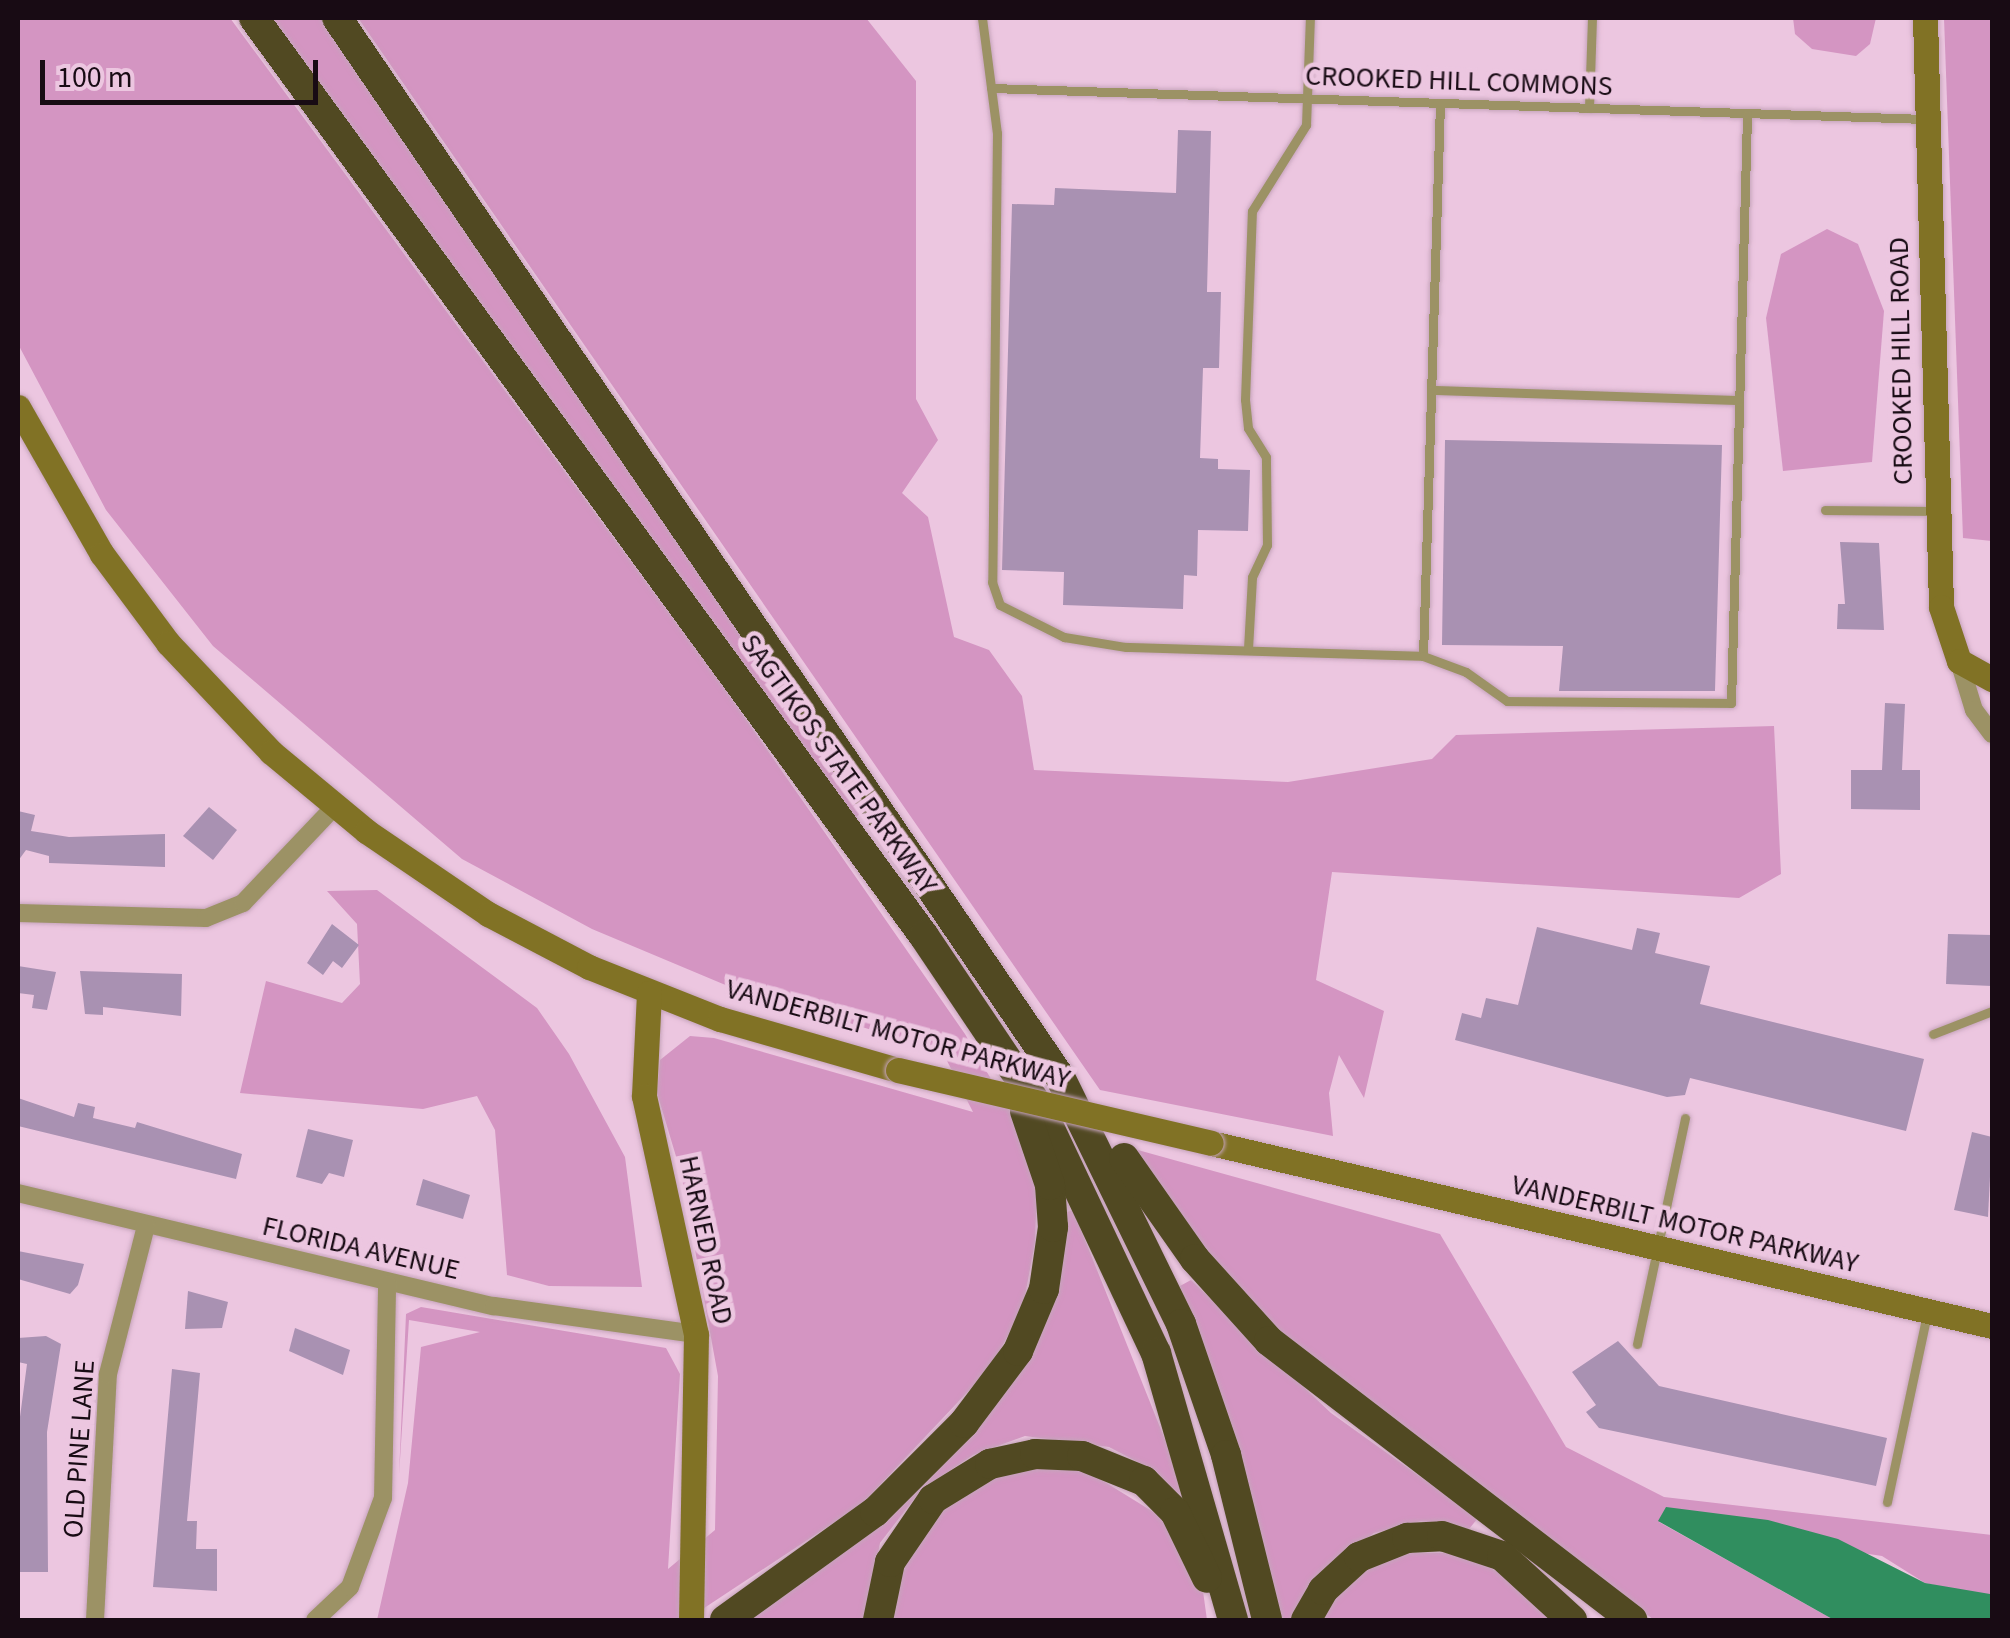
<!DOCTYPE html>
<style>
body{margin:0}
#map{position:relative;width:2010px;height:1638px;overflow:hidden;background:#ecc6e0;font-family:"Source Sans 3",sans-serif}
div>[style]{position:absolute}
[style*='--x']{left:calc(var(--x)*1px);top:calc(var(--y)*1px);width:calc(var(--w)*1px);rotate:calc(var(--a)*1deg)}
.green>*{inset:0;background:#d495c2}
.water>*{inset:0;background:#308e5f}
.building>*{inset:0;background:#a991b2}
.roads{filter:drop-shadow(0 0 2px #c6a4bb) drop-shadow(0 0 2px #c6a4bb)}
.service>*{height:9px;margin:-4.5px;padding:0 4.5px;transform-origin:4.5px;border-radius:4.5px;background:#9c9265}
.minor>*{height:18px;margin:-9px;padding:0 9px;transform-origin:9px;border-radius:9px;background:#9c9265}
.secondary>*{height:25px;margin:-12.5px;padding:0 12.5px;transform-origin:12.5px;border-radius:12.5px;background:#817225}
.motorway>*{height:30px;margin:-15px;padding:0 15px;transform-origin:15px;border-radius:15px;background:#514922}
.bridges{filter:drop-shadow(0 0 2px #c6a4bb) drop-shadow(0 0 2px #c6a4bb)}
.secondary-bridge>*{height:25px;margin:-12.5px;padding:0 12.5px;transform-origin:12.5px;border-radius:12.5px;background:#817225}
span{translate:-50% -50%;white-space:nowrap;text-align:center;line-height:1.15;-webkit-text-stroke:9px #ecc6e0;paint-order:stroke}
.street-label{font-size:28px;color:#180b14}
.frame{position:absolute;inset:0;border:20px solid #180b14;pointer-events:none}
.scale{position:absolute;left:40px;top:60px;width:278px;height:45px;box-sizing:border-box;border:5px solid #180b14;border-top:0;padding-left:12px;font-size:30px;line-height:35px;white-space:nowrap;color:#180b14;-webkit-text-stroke:8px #ecc6e0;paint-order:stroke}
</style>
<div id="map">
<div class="green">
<div style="clip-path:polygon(18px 18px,230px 18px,720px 682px,965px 1034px,1022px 1133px,1037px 1189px,1035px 1242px,1023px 1307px,991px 1367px,862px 1504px,686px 1620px,377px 1620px,408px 1483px,421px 1347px,480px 1332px,409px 1320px,399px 1475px,406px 1314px,421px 1307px,666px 1348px,680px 1374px,668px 1569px,715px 1530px,718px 1376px,681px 1173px,657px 1093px,660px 1060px,690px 1036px,714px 1038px,973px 1112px,942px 1051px,735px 989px,592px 929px,462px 859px,213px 646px,106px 510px,18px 344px)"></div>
<div style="clip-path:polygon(268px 18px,321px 18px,865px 809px,853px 820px)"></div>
<div style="clip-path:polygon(358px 18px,866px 18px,916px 81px,916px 399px,938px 440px,902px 493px,928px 517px,954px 637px,989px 650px,1022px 696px,1034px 770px,1288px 782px,1432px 759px,1456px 735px,1774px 726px,1781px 874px,1739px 898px,1332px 872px,1316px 980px,1384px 1011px,1364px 1098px,1339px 1055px,1329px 1093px,1333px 1136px,1100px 1090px)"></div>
<div style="clip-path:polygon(1793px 18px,1876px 18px,1870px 44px,1856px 56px,1812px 49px,1795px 34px)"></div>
<div style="clip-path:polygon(1944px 18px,1992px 18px,1992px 541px,1963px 538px)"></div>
<div style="clip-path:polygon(1827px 229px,1858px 244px,1884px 311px,1872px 462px,1783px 471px,1766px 318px,1781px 254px)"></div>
<div style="clip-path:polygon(377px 890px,537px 1008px,569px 1054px,625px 1157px,642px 1287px,549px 1286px,507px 1275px,495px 1130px,477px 1096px,423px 1109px,240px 1093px,266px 981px,342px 1003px,360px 984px,357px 924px,327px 891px)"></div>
<div style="clip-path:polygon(1127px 1147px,1440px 1234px,1566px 1447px,1664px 1497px,1992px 1535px,1992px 1598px,1925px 1583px,1882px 1556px,1659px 1522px,1834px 1620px,1654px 1620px,1258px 1320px)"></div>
<div style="clip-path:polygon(1073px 1210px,1186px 1492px,1171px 1493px,1157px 1472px,1109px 1447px,1025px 1436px,973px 1455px,921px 1490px,880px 1543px,866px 1620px,738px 1620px,1004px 1391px,1061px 1214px)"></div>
<div style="clip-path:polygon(1191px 1280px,1331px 1413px,1478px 1518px,1469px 1529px,1421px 1521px,1374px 1533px,1323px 1570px,1294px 1620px,1276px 1620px,1215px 1383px,1180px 1286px)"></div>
<div style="clip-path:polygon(1036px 1463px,1087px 1471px,1168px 1521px,1202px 1584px,1207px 1620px,892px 1620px,904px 1557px,932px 1511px,980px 1476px)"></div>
<div style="clip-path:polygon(1403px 1553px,1464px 1553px,1517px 1583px,1555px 1620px,1318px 1620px,1357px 1573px)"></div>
</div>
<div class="water">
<div style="clip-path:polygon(1666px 1507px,1768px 1520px,1838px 1539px,1925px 1583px,1990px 1594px,1992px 1620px,1834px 1620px,1658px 1521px)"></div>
</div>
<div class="building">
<div style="clip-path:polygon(1178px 130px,1211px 131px,1207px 292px,1221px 292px,1219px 368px,1203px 368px,1200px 458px,1218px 459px,1218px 469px,1250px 470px,1248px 531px,1198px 530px,1197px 576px,1184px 575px,1183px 609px,1063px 605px,1064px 572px,1002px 570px,1012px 204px,1054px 205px,1055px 188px,1176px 193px)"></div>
<div style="clip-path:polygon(1445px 440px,1722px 445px,1715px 691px,1559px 691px,1563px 646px,1442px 645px)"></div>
<div style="clip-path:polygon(1840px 542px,1879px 543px,1884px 630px,1837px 629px,1838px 604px,1845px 604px)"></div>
<div style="clip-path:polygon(1885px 703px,1905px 704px,1902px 770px,1920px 770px,1920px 810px,1851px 809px,1851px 770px,1882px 770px)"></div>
<div style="clip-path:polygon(209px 807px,237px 830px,213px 860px,183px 836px)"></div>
<div style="clip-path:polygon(18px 811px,35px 815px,31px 831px,69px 837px,165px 834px,165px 867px,49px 863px,49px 856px,26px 850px,18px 861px)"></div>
<div style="clip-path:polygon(332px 924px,359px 945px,342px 968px,333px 961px,323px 975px,307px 963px)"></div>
<div style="clip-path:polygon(1537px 927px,1632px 950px,1637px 928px,1660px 933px,1655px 953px,1710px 966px,1700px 1004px,1924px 1059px,1906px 1131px,1690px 1078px,1685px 1095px,1667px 1097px,1455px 1040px,1462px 1013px,1481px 1018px,1486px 998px,1518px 1005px)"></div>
<div style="clip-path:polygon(1948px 934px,1992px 935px,1992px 986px,1946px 984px)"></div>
<div style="clip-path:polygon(18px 966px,56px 972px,47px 1010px,32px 1008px,34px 995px,18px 993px)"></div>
<div style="clip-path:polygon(80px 971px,182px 974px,181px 1016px,103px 1007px,103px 1015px,85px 1014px)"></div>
<div style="clip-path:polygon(18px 1098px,74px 1117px,78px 1103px,95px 1107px,93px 1118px,135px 1128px,137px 1122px,242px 1154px,236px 1179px,18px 1126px)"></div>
<div style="clip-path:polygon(308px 1129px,353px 1140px,344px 1177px,329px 1173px,322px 1184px,296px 1177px)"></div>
<div style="clip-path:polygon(1972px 1132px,1992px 1137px,1988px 1217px,1954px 1210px)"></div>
<div style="clip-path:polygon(423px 1179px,470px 1195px,463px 1219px,416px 1205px)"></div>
<div style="clip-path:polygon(18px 1251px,84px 1264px,78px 1285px,70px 1294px,18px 1279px)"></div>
<div style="clip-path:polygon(188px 1291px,228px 1302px,222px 1328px,185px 1329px)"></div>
<div style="clip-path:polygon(295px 1328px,350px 1350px,343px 1375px,289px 1351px)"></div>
<div style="clip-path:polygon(46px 1336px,61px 1344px,47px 1432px,48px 1572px,18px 1572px,18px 1432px,27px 1364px,18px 1362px,18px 1338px)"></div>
<div style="clip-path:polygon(1618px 1341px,1659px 1386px,1887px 1438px,1876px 1486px,1599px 1428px,1586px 1412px,1596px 1405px,1572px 1372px)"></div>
<div style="clip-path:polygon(172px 1369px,200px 1373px,187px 1521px,197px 1521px,196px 1549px,217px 1549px,217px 1591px,153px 1587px)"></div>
</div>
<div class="roads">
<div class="service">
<div style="--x:982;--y:18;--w:116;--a:82.6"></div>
<div style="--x:997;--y:133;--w:449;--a:90.6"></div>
<div style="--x:992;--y:582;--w:24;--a:71"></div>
<div style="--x:1000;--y:605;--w:72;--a:26.6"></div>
<div style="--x:1064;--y:637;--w:63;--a:9.2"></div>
<div style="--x:1126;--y:647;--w:297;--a:1.7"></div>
<div style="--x:991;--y:88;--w:934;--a:1.9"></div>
<div style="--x:1440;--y:103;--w:553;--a:91.76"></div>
<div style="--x:1423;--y:656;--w:46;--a:20.4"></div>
<div style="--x:1466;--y:672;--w:50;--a:35.3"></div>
<div style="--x:1507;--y:701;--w:224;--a:0.5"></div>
<div style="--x:1731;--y:703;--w:588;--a:-88.44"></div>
<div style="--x:1589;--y:108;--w:90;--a:-88.1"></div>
<div style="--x:1433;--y:390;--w:306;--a:1.9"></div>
<div style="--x:1825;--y:510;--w:109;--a:0.5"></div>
<div style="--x:1248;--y:649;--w:72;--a:-86.8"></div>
<div style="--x:1252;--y:577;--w:35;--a:-65"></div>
<div style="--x:1267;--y:545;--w:88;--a:-90.7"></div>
<div style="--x:1266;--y:457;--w:34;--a:-122"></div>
<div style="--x:1248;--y:428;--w:28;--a:-96"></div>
<div style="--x:1245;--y:400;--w:189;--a:-87.9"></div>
<div style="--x:1252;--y:211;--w:102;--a:-57.9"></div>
<div style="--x:1306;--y:125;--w:107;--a:-87.9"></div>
<div style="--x:1933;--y:1034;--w:63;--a:-21.3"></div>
<div style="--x:1637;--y:1344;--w:231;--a:-78"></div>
<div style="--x:1887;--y:1502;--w:192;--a:-78"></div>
</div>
<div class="minor">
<div style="--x:1959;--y:661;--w:51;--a:73"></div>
<div style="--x:1974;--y:710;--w:30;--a:53"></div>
<div style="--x:18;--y:913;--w:188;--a:1.5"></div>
<div style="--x:206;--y:918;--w:40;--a:-22"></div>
<div style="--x:243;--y:903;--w:132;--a:-46.5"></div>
<div style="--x:18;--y:1193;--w:489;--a:13.4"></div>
<div style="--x:494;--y:1306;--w:204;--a:7.9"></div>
<div style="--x:95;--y:1620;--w:246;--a:-87"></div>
<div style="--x:108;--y:1374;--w:153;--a:-75.6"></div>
<div style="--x:315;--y:1620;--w:48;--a:-43.3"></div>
<div style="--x:350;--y:1587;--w:95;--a:-69.7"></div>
<div style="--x:383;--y:1498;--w:214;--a:-88.9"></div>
</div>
<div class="secondary">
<div style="--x:1925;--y:18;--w:589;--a:88.44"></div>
<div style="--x:1941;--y:607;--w:57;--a:71.6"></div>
<div style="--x:1959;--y:661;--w:38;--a:29"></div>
<div style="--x:18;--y:407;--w:169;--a:60.3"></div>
<div style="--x:102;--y:554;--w:111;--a:53.4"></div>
<div style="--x:168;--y:643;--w:150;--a:46.6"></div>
<div style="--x:271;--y:752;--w:124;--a:39.7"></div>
<div style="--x:366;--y:831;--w:148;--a:34.2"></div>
<div style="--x:488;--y:914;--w:114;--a:27.7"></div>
<div style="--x:589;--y:967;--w:141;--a:21.7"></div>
<div style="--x:720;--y:1019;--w:185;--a:16"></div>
<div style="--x:649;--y:993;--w:103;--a:92.8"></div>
<div style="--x:644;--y:1096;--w:244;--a:77.7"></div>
<div style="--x:696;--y:1334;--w:286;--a:91"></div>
<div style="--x:1211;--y:1143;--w:802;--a:13.19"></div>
</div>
<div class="motorway">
<div style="--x:254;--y:18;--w:1136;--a:53.88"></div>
<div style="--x:924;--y:936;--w:210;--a:56.1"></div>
<div style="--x:1041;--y:1110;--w:269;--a:64.7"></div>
<div style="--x:1156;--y:1353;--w:278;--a:73.9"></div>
<div style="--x:337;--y:18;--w:1282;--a:55.68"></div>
<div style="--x:1060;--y:1077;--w:275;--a:63.9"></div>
<div style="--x:1181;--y:1324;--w:139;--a:71"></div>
<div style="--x:1226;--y:1455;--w:170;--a:76"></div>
<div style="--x:1124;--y:1158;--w:123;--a:54.9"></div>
<div style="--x:1195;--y:1259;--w:110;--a:47.9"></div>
<div style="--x:1269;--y:1341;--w:458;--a:37.5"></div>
<div style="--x:725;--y:1620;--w:185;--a:-35.8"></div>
<div style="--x:875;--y:1512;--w:126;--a:-45"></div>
<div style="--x:964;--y:1423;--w:90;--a:-53.1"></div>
<div style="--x:1018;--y:1351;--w:67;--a:-67.2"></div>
<div style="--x:1044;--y:1289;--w:63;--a:-81.7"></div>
<div style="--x:1053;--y:1227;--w:42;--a:-94.1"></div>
<div style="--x:1050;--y:1185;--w:78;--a:-108.7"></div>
<div style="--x:878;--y:1620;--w:59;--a:-78.3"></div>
<div style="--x:890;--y:1562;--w:76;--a:-55.7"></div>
<div style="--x:933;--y:1499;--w:67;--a:-31.6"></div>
<div style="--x:990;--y:1464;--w:46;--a:-12.5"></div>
<div style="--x:1035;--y:1454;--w:47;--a:2.4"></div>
<div style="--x:1082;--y:1456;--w:67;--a:22"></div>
<div style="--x:1144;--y:1481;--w:44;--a:45"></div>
<div style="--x:1175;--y:1512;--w:73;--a:64.1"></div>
<div style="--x:1306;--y:1620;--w:34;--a:-60"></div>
<div style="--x:1323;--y:1590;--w:49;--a:-42.5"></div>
<div style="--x:1359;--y:1557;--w:52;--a:-21.6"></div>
<div style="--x:1407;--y:1538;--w:35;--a:-3"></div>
<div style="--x:1442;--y:1536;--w:63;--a:18.4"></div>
<div style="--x:1502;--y:1556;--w:95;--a:42.4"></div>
</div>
</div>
<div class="bridges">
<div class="secondary-bridge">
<div style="--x:898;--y:1070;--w:321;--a:13.1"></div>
</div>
</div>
<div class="street-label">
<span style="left:1459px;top:81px;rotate:2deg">CROOKED HILL COMMONS</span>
<span style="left:1901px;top:361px;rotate:-91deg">CROOKED HILL ROAD</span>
<span style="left:839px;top:764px;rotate:54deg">SAGTIKOS STATE PARKWAY</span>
<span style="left:898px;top:1034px;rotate:15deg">VANDERBILT MOTOR PARKWAY</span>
<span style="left:1685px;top:1224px;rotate:13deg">VANDERBILT MOTOR PARKWAY</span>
<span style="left:706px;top:1240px;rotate:78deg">HARNED ROAD</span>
<span style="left:361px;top:1248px;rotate:13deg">FLORIDA AVENUE</span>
<span style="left:79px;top:1449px;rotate:-86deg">OLD PINE LANE</span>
</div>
<div class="frame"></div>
<div class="scale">100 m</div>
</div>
